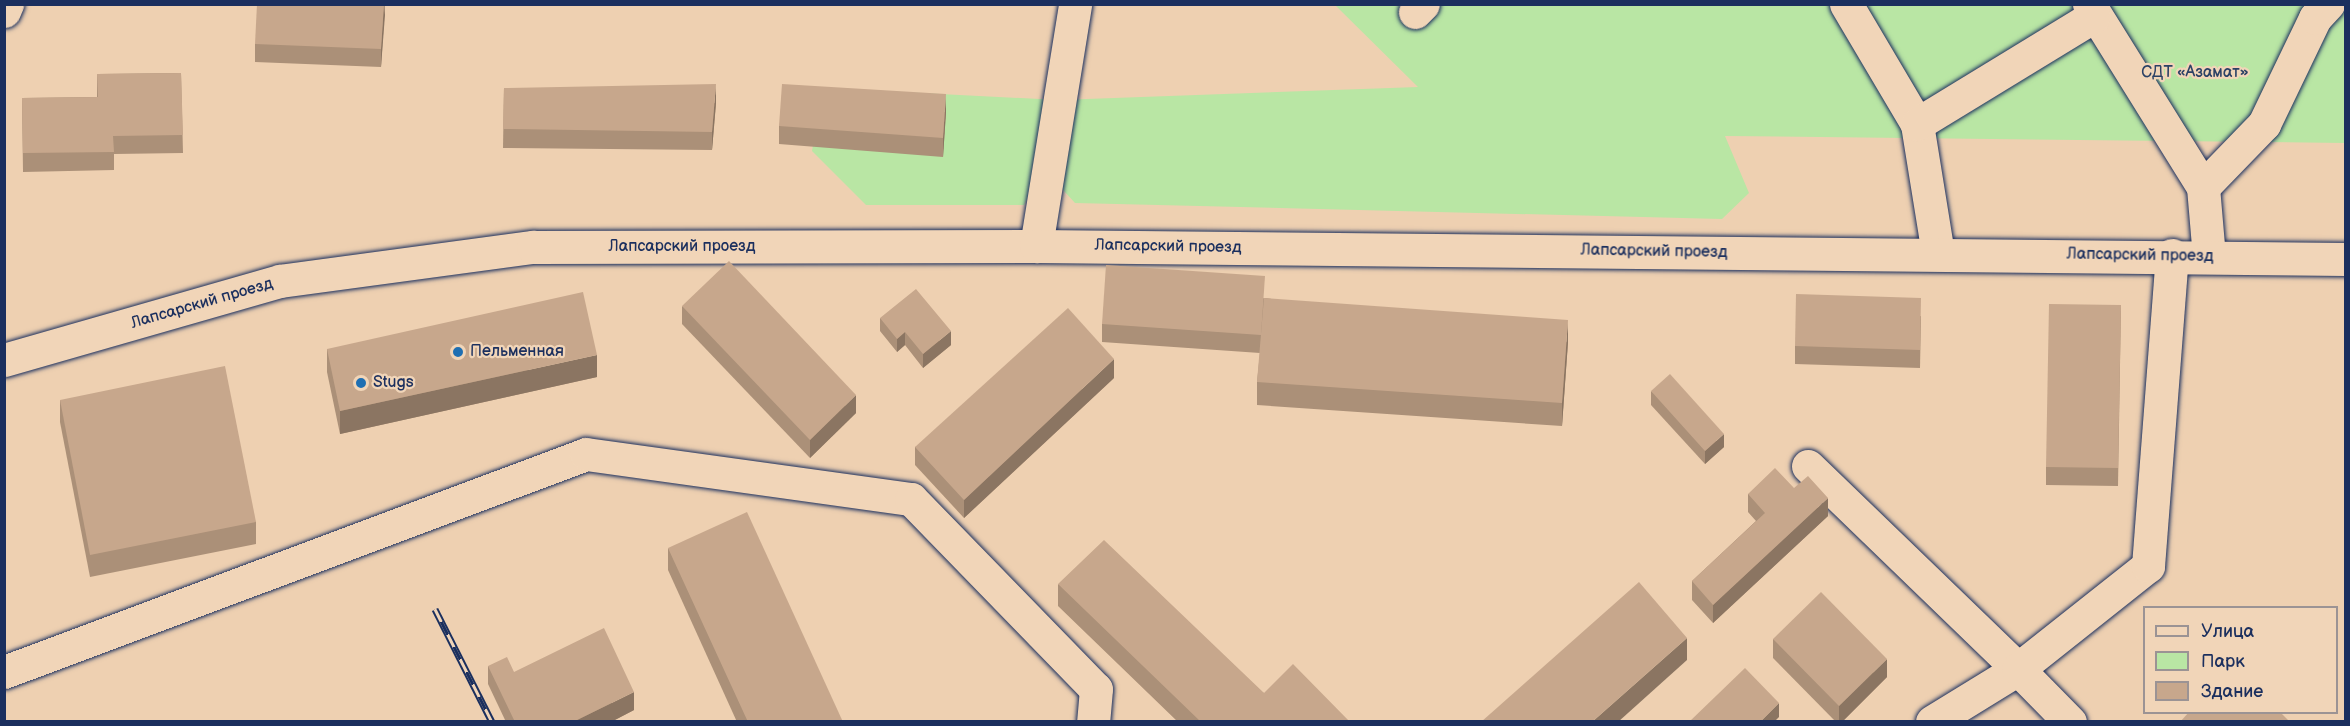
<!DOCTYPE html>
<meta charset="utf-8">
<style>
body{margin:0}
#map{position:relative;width:2350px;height:726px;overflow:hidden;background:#eed0b1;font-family:"Balsamiq Sans",sans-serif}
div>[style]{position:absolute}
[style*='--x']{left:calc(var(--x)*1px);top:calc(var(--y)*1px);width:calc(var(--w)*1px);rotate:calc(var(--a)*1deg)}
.green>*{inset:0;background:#b9e6a4}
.roads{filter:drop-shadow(0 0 2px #1b2f5e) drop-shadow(0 0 2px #1b2f5e)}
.minor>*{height:33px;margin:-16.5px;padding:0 16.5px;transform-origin:16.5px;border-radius:16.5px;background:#f1d5b8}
.rail>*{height:7px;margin-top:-3.5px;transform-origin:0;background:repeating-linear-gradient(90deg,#f1d5b8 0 14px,#1b2f5e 0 28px);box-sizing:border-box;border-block:2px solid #1b2f5e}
.wall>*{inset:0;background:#ab9078}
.shaded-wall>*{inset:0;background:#8b7562}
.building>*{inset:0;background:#c7a78c}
.dots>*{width:16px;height:16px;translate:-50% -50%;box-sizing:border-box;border:3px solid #f1d5b8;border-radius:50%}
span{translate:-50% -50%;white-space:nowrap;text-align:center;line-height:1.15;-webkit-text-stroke:4.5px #f1d5b8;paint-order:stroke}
.park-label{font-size:16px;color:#2b4165}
.street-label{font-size:16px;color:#1b2f5e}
.poi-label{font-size:16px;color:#1b2f5e}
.left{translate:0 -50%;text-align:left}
.frame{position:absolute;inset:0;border:6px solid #1b2f5e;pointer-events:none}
.legend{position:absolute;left:2143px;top:606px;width:195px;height:108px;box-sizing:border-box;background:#f1d5b8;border:2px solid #9b9394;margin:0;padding:8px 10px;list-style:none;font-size:18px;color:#1b2f5e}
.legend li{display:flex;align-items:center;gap:12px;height:30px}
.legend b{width:30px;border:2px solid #9b9394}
</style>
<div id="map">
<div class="green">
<div style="clip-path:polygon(1335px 5px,2345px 5px,2345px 143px,1725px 136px,1749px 193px,1722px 219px,1075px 203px,1043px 168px,1024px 205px,866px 205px,812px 151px,823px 88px,1059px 100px,1418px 87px)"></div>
</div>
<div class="roads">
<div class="minor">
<div style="--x:1846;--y:4;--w:139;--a:59.4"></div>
<div style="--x:1917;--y:124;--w:132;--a:80.8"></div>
<div style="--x:2089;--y:4;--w:216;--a:58.1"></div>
<div style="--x:2203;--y:187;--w:70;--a:85.1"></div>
<div style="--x:4;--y:11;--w:8;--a:-67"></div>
<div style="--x:1415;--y:12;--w:11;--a:-45"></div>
<div style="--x:1917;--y:124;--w:207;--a:-31.4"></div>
<div style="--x:2203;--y:187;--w:88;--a:-45.9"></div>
<div style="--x:2264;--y:124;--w:118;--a:-64.3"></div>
<div style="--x:2315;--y:18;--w:19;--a:-47"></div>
<div style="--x:1036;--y:246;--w:245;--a:-80.8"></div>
<div style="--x:4;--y:360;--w:287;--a:-16"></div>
<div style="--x:280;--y:281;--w:255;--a:-7.7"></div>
<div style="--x:533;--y:247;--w:503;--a:-0.11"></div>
<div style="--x:1036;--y:246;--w:1310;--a:0.57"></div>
<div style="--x:1808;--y:466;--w:292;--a:44"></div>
<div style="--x:2018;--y:669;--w:101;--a:148.4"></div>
<div style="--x:4;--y:672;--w:621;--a:-20.53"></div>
<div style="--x:586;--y:454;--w:328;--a:7.9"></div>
<div style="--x:911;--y:499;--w:265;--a:45.8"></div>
<div style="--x:1096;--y:689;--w:33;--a:95"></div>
<div style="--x:2070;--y:722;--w:74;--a:-134.5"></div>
<div style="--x:2018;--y:669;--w:166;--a:-38.4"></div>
<div style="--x:2148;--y:566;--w:312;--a:-85.6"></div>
</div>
</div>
<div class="rail">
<div style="--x:435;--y:609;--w:127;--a:63.2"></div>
</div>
<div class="wall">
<div style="clip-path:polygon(385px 4px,381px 67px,255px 62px,255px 44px)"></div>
<div style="clip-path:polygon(181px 73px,183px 153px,114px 154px,114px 170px,23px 172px,22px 98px,97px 97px,97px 74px)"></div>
<div style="clip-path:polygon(504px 88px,716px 103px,712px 150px,503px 148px)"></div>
<div style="clip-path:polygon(946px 112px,943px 157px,779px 144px,779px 126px)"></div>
<div style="clip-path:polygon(1265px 298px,1568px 342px,1562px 426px,1257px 405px,1257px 382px,1260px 353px,1102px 342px,1102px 324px)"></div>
<div style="clip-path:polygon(2121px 305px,2118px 486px,2046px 485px,2046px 467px)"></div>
<div style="clip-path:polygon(682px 306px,856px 413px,810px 458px,682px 324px)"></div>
<div style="clip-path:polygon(1921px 316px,1920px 368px,1795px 364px,1795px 346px)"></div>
<div style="clip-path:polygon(880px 318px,951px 345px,923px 368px,905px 345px,897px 352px,880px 331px)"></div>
<div style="clip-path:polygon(327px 349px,597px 377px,340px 434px,327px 372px)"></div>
<div style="clip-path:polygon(1114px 378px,964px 518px,915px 465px,915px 447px)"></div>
<div style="clip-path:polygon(1651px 391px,1724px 447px,1705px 464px,1651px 405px)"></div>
<div style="clip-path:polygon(60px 400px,256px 522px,256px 544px,90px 577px,60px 422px)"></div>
<div style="clip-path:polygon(1794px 488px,1828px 516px,1713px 623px,1692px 600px,1692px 581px,1756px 521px,1748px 512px,1748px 494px)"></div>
<div style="clip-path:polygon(668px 548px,843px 722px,737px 722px,668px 570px)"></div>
<div style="clip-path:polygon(1058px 584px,1264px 693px,1350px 722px,1178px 722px,1058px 606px)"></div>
<div style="clip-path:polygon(1773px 639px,1887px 677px,1842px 722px,1836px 722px,1773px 658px)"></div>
<div style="clip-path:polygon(488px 666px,514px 672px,634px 710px,611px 722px,506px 722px,488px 684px)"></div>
</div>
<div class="shaded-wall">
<div style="clip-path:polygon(384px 4px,385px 15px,381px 67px,381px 49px)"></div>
<div style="clip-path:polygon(716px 84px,716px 103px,712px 150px,712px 132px)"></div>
<div style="clip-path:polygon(946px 94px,946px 112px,943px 157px,943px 138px)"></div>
<div style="clip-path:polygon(1568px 320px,1568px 342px,1562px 426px,1562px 403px)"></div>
<div style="clip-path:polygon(951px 331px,951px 345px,923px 368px,923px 354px)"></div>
<div style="clip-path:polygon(905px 332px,905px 345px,897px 352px,897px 339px)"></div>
<div style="clip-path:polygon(597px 355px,597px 377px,340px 434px,340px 411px)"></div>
<div style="clip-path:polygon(1114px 359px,1114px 378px,964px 518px,964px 500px)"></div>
<div style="clip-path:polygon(856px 395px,856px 413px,810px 458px,810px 440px)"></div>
<div style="clip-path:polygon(1724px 434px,1724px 447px,1705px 464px,1705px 451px)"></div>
<div style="clip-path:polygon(1828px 498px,1828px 516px,1713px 623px,1713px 605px)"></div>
<div style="clip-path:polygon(1687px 638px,1687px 660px,1618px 722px,1592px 722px)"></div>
<div style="clip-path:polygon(1887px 659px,1887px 677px,1842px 722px,1839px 722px,1839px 706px)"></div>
<div style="clip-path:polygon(634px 692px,634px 710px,611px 722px,573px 722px)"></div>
<div style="clip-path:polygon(1779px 703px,1779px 717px,1774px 722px,1760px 722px)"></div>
</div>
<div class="building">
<div style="clip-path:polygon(257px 4px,384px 4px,381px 49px,255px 44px)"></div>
<div style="clip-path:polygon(181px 73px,183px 135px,113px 136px,114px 152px,23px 153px,22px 98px,98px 97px,97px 74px)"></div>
<div style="clip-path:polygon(716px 84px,712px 132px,503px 129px,504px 88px)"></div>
<div style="clip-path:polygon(782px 84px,946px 94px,943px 138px,779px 126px)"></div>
<div style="clip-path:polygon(729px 261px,856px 395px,810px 440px,682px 306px)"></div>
<div style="clip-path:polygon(1106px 265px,1265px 276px,1261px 335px,1102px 324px)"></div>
<div style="clip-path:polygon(916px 289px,951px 331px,923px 354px,905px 332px,897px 339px,880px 318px)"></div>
<div style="clip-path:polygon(583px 292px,597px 355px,340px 411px,327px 349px)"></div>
<div style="clip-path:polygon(1796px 294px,1921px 298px,1920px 350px,1795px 346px)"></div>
<div style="clip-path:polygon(1264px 298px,1568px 320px,1562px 403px,1257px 382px)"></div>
<div style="clip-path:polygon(2049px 304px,2121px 305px,2118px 468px,2046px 467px)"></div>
<div style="clip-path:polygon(1068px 308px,1114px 359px,964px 500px,915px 447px)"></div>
<div style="clip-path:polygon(225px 366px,256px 522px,90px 555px,60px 400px)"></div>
<div style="clip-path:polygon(1670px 374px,1724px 434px,1705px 451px,1651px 391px)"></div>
<div style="clip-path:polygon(1775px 468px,1794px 488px,1808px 476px,1828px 498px,1713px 605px,1692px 581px,1765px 513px,1748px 494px)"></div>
<div style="clip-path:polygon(747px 512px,843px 722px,748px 722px,668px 548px)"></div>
<div style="clip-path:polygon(1104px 540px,1264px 693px,1293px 664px,1350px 722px,1201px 722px,1058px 584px)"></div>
<div style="clip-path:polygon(1639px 582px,1687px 638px,1592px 722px,1481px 722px)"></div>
<div style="clip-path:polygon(1821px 592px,1887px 659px,1839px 706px,1773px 639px)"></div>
<div style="clip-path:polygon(604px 628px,634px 692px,573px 722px,515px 722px,488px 666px,507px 657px,514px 672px)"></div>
<div style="clip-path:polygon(1745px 668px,1779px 703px,1760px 722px,1689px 722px)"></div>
<div style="clip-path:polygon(2189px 712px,2280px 712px,2290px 722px,2180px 722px)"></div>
</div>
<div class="dots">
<div style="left:458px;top:352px;background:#1f6fb2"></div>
<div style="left:361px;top:383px;background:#1f6fb2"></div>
</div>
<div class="park-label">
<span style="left:2195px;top:73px">СДТ «Азамат»</span>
</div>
<div class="street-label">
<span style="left:682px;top:247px">Лапсарский проезд</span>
<span style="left:1168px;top:247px;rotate:1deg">Лапсарский проезд</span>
<span style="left:1654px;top:252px;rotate:1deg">Лапсарский проезд</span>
<span style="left:2140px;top:256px;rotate:1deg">Лапсарский проезд</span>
<span style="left:202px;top:304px;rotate:-16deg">Лапсарский проезд</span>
</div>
<div class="poi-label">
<span class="left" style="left:470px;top:352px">Пельменная</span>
<span class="left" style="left:373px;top:383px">Stugs</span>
</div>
<div class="frame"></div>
<ul class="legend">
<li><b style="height:8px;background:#f1d5b8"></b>Улица</li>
<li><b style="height:16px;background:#b9e6a4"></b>Парк</li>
<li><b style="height:16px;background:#c7a78c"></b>Здание</li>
</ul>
</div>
